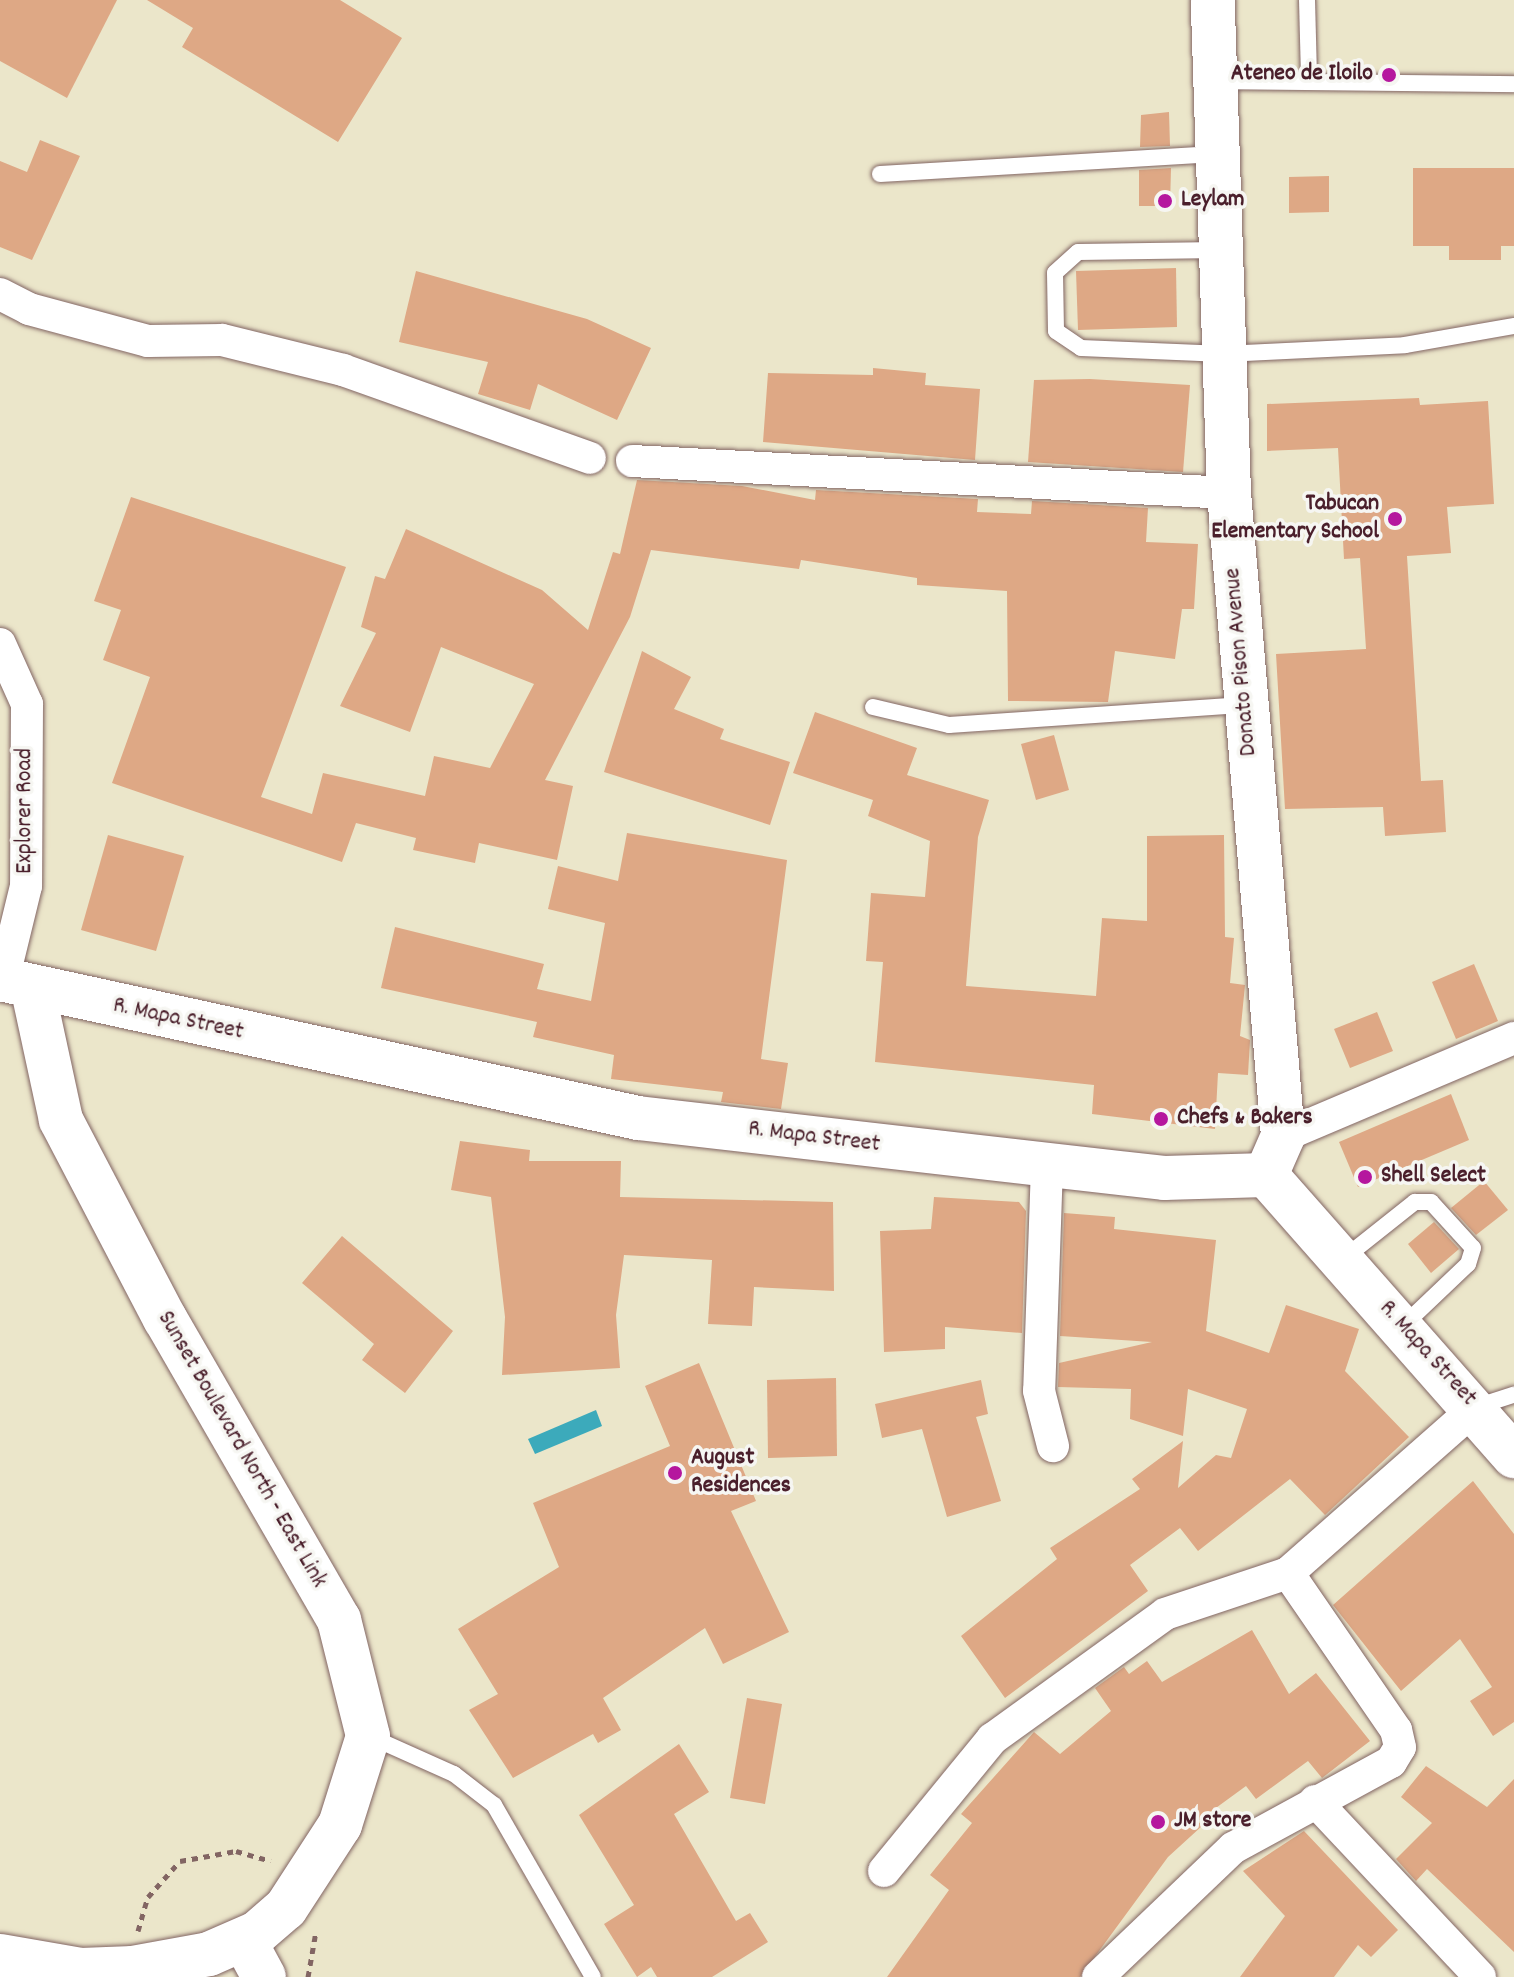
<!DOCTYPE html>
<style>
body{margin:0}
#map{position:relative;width:1514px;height:1977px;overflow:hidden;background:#ebe6ca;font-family:Dekko,sans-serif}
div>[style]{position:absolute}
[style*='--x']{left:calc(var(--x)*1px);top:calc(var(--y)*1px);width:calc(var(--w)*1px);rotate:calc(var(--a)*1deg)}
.water>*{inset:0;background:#3caabb}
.building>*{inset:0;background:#dea885}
.path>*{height:5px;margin-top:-2.5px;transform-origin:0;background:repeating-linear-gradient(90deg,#826563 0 6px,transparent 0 12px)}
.roads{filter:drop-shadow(0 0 2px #826563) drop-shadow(0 0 2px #826563)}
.service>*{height:16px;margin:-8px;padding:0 8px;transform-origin:8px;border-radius:8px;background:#fff}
.minor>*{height:32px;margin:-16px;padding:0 16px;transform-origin:16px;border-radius:16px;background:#fff}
.secondary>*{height:44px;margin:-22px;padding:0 22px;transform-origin:22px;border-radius:22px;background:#fff}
.dots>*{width:22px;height:22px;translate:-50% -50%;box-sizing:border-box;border:4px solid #f6f6f2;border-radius:50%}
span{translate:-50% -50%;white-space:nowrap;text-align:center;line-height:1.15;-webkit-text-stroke:7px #f6f6f2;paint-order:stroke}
.poi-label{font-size:24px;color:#4a1f2b;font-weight:700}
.right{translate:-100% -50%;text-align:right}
.left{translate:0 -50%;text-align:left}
.street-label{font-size:24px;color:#4a1f2b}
</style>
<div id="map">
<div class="water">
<div style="clip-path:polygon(596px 1410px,602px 1426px,535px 1454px,528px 1439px)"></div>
</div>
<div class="building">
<div style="clip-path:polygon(0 0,117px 0,67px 98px,0 61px)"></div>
<div style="clip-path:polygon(147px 0,340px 0,402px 38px,338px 142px,182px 47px,193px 28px)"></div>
<div style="clip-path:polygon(1169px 112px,1170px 146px,1140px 147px,1141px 115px)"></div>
<div style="clip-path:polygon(40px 140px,80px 156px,32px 260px,0 247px,0 161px,27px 172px)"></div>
<div style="clip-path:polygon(1171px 168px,1170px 206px,1139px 206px,1139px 170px)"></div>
<div style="clip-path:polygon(1413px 168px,1514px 168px,1514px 246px,1501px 246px,1501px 260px,1449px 260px,1449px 246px,1413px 246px)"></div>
<div style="clip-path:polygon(1329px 176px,1329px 212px,1289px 213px,1289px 177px)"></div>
<div style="clip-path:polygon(1176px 268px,1177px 327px,1078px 330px,1076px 271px)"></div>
<div style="clip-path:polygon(416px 271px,587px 319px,651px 348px,617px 420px,538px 384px,530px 410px,478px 394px,488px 362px,399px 342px)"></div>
<div style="clip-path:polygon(873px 368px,926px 373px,925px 385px,980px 389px,975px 460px,763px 442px,768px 373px,873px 375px)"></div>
<div style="clip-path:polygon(1090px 379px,1190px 385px,1183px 472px,1028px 462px,1034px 380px)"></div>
<div style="clip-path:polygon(1419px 398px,1420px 405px,1488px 401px,1494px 504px,1447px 507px,1451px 553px,1407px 556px,1421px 781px,1443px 780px,1446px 832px,1385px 836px,1383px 807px,1285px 809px,1276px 654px,1366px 649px,1360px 558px,1344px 559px,1338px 448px,1267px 451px,1267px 404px)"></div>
<div style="clip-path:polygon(637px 480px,742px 486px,815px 500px,816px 490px,978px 499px,977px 512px,1031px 514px,1032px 501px,1148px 508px,1146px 542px,1198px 544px,1194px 609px,1182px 609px,1175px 659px,1115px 651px,1108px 702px,1008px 701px,1007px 591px,917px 585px,917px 578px,801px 560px,799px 569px,651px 550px,630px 617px,545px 780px,573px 786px,557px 860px,479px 843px,475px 863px,413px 850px,416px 838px,356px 823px,342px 862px,112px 783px,150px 677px,103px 660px,121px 610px,94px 601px,131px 497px,346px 567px,261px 797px,312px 814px,323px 773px,425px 796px,434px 756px,490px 768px,534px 684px,441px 647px,410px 732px,340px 706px,376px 633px,361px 627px,375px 576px,385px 579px,406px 529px,542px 590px,588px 630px,613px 552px,620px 554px)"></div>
<div style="clip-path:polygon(642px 651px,691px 677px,674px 709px,724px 729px,720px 739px,790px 762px,770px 825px,604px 772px)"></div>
<div style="clip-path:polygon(815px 712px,917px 748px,907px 775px,989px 800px,978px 837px,966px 986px,1096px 996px,1102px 918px,1147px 921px,1147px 836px,1224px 835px,1225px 937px,1234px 938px,1230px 983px,1245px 985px,1240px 1036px,1250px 1040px,1248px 1075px,1218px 1073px,1215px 1129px,1092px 1114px,1094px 1085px,875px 1062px,883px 962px,866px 961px,871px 893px,925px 897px,930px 841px,868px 816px,873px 800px,793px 773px)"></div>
<div style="clip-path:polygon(1054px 735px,1069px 790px,1036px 800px,1021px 744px)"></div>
<div style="clip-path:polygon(627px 833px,787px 860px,761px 1059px,788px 1063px,781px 1109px,721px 1102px,723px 1092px,611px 1079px,614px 1055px,533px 1037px,537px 1022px,381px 988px,395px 927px,544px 964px,537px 989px,591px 1001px,605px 923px,548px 909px,558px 866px,618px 881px)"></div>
<div style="clip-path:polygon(108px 835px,184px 856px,156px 951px,81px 930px)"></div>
<div style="clip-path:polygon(1474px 964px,1498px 1021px,1456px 1039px,1432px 982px)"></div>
<div style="clip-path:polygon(1377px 1012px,1393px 1051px,1350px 1068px,1334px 1029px)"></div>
<div style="clip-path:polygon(1451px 1094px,1469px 1140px,1358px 1187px,1339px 1142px)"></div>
<div style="clip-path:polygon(460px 1141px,530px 1150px,529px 1161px,621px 1161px,620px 1197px,833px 1202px,834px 1291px,754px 1287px,752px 1326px,708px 1324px,712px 1260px,624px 1255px,616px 1315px,620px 1368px,502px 1375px,505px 1317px,491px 1197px,451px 1190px)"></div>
<div style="clip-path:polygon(1484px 1181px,1508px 1210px,1476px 1235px,1451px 1208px)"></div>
<div style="clip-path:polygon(934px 1197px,1019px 1202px,1026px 1211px,1022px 1333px,945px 1327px,945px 1349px,884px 1352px,880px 1231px,931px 1229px)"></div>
<div style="clip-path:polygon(1064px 1213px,1115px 1217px,1114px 1229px,1216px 1240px,1206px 1331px,1269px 1353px,1286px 1305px,1359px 1329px,1345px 1371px,1409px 1437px,1325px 1515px,1290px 1479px,1198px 1551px,1180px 1528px,1130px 1565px,1148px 1591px,1005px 1698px,961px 1636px,1057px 1559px,1050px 1548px,1140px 1489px,1132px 1479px,1183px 1441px,1178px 1488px,1216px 1455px,1231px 1458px,1247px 1409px,1188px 1389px,1183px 1436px,1130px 1419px,1131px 1389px,1058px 1387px,1059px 1363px,1152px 1342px,1060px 1336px)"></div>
<div style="clip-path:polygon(1434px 1222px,1459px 1249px,1431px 1273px,1408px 1244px)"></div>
<div style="clip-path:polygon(342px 1236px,453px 1331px,405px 1393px,362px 1360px,374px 1344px,302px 1283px)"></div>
<div style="clip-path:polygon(699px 1363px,756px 1501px,731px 1511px,789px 1632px,723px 1664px,705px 1628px,603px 1698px,621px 1730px,598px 1743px,593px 1734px,513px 1778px,469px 1710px,498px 1694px,458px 1629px,559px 1567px,533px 1503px,670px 1446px,645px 1386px)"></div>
<div style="clip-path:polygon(836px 1378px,837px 1456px,768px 1458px,767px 1380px)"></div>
<div style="clip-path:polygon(981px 1380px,988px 1414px,976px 1417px,1001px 1501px,947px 1517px,922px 1429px,882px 1438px,875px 1404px)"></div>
<div style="clip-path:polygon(1473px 1481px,1514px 1534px,1514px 1722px,1493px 1736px,1470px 1701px,1492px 1687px,1460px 1639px,1401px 1691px,1333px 1605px)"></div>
<div style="clip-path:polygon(1252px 1630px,1289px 1694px,1316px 1673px,1370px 1741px,1322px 1778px,1308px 1761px,1256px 1799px,1246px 1786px,1198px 1821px,1202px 1826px,1168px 1857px,1080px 1977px,887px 1977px,949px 1890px,930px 1875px,972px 1823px,961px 1814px,1034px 1732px,1060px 1754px,1111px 1711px,1095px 1688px,1124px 1667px,1129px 1674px,1147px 1661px,1162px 1682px)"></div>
<div style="clip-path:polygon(747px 1698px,782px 1704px,765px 1804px,730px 1798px)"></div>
<div style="clip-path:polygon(679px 1744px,709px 1792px,674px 1814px,736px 1921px,750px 1913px,768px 1942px,712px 1977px,657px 1977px,651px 1967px,637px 1977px,604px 1924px,634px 1905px,579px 1815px)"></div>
<div style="clip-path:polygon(1426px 1766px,1487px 1807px,1514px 1779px,1514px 1952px,1427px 1869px,1416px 1881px,1396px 1859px,1432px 1823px,1401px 1797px)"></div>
<div style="clip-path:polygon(1304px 1831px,1398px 1930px,1371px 1957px,1358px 1945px,1334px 1977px,1240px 1977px,1285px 1916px,1243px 1871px)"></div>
</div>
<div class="path">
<div style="--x:138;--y:1931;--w:35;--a:-74"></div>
<div style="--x:148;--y:1897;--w:48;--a:-48.4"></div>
<div style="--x:180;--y:1861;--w:57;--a:-10.1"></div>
<div style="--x:236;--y:1851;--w:36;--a:16"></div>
<div style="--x:308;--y:1977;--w:47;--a:-80.1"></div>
</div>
<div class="roads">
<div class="service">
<div style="--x:1307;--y:0;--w:78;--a:88.5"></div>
<div style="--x:1216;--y:81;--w:298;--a:0.6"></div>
<div style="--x:880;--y:174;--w:336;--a:-3.4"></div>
<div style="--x:1220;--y:250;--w:142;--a:179.2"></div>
<div style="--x:1078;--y:252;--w:31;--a:138"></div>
<div style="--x:1055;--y:273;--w:58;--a:89"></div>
<div style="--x:1056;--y:331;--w:30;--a:34"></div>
<div style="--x:1081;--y:348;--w:143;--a:2.4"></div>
<div style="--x:1224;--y:354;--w:181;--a:-2.8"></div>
<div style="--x:1405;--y:345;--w:111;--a:-9.9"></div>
<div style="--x:873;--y:707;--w:78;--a:13.3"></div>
<div style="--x:949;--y:725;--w:296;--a:-3.9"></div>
<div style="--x:1343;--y:1259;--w:92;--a:-38.4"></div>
<div style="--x:1415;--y:1202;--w:16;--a:0"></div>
<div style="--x:1431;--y:1202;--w:62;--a:47.6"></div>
<div style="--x:1473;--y:1248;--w:17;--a:107"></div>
<div style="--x:1468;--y:1264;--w:90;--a:136.4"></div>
<div style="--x:1476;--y:1407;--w:40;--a:-18"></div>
<div style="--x:369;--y:1736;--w:93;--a:24.1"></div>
<div style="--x:454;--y:1774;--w:51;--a:37.8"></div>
<div style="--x:494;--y:1805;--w:198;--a:60.1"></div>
</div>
<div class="minor">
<div style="--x:0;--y:294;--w:33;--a:27"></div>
<div style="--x:29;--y:309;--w:123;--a:15.1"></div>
<div style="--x:148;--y:341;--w:74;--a:-0.8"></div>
<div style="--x:222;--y:340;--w:125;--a:13.9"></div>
<div style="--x:343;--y:370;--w:262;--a:19.6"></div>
<div style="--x:632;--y:461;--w:598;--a:3.07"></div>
<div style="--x:0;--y:644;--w:66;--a:65.8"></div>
<div style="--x:27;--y:704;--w:182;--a:90.3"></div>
<div style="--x:26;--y:886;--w:97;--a:103.7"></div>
<div style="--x:1283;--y:1136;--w:251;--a:-23"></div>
<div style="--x:1047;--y:1166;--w:225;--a:92"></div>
<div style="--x:1039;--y:1391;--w:57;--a:75.7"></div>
<div style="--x:1315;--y:1801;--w:241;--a:46.8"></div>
<div style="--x:884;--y:1871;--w:171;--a:-50.7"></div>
<div style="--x:992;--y:1739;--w:213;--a:-35.8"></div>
<div style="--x:1165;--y:1614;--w:130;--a:-18.4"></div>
<div style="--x:1288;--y:1573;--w:251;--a:-41.4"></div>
<div style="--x:1098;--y:1977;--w:187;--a:-43.7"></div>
<div style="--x:1233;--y:1848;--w:180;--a:-28.6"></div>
<div style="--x:1391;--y:1762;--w:17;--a:-59"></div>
<div style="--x:1400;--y:1747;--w:17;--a:-103"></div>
<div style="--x:1396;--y:1730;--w:191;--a:-124.5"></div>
</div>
<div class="secondary">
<div style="--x:0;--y:979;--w:653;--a:12.29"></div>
<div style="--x:638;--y:1118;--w:529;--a:6.51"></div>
<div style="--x:1164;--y:1178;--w:102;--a:-1.7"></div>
<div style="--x:1266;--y:1175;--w:43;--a:-66.4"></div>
<div style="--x:1283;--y:1136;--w:645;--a:-94.8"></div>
<div style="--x:1229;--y:493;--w:493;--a:-91.9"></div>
<div style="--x:1266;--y:1175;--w:375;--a:48.6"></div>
<div style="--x:244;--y:1940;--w:42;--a:61.6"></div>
<div style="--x:0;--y:1956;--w:82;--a:9.8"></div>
<div style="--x:81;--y:1970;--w:52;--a:-2.2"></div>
<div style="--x:133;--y:1968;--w:77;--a:-10.4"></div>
<div style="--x:209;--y:1954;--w:52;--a:-23.6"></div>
<div style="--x:257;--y:1933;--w:38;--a:-41"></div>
<div style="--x:286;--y:1908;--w:99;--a:-57"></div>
<div style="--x:340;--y:1825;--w:93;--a:-72.5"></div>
<div style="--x:368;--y:1736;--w:120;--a:-104"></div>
<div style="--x:339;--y:1620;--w:348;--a:-120"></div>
<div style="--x:165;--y:1319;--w:225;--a:-117.6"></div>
<div style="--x:61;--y:1120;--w:133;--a:-102.2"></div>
</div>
</div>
<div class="dots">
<div style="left:1389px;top:75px;background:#b5179e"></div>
<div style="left:1165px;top:201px;background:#b5179e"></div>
<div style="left:1395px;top:519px;background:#b5179e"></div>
<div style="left:1161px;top:1119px;background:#b5179e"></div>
<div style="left:1365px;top:1177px;background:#b5179e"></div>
<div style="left:675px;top:1473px;background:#b5179e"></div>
<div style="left:1158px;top:1822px;background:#b5179e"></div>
</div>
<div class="poi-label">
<span class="right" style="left:1373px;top:75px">Ateneo de Iloilo</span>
<span class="left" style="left:1181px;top:201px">Leylam</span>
<span class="right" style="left:1379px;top:519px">Tabucan<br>Elementary School</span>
<span class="left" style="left:1177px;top:1119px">Chefs &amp; Bakers</span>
<span class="left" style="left:1381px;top:1177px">Shell Select</span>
<span class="left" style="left:691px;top:1473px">August<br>Residences</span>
<span class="left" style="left:1174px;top:1822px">JM store</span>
</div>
<div class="street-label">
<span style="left:1242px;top:662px;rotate:-95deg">Donato Pison Avenue</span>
<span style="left:26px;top:811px;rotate:-90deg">Explorer Road</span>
<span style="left:178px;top:1020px;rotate:12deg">R. Mapa Street</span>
<span style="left:814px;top:1138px;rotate:7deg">R. Mapa Street</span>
<span style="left:1427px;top:1354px;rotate:48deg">R. Mapa Street</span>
<span style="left:241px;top:1450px;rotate:60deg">Sunset Boulevard North - East Link</span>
</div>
</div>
